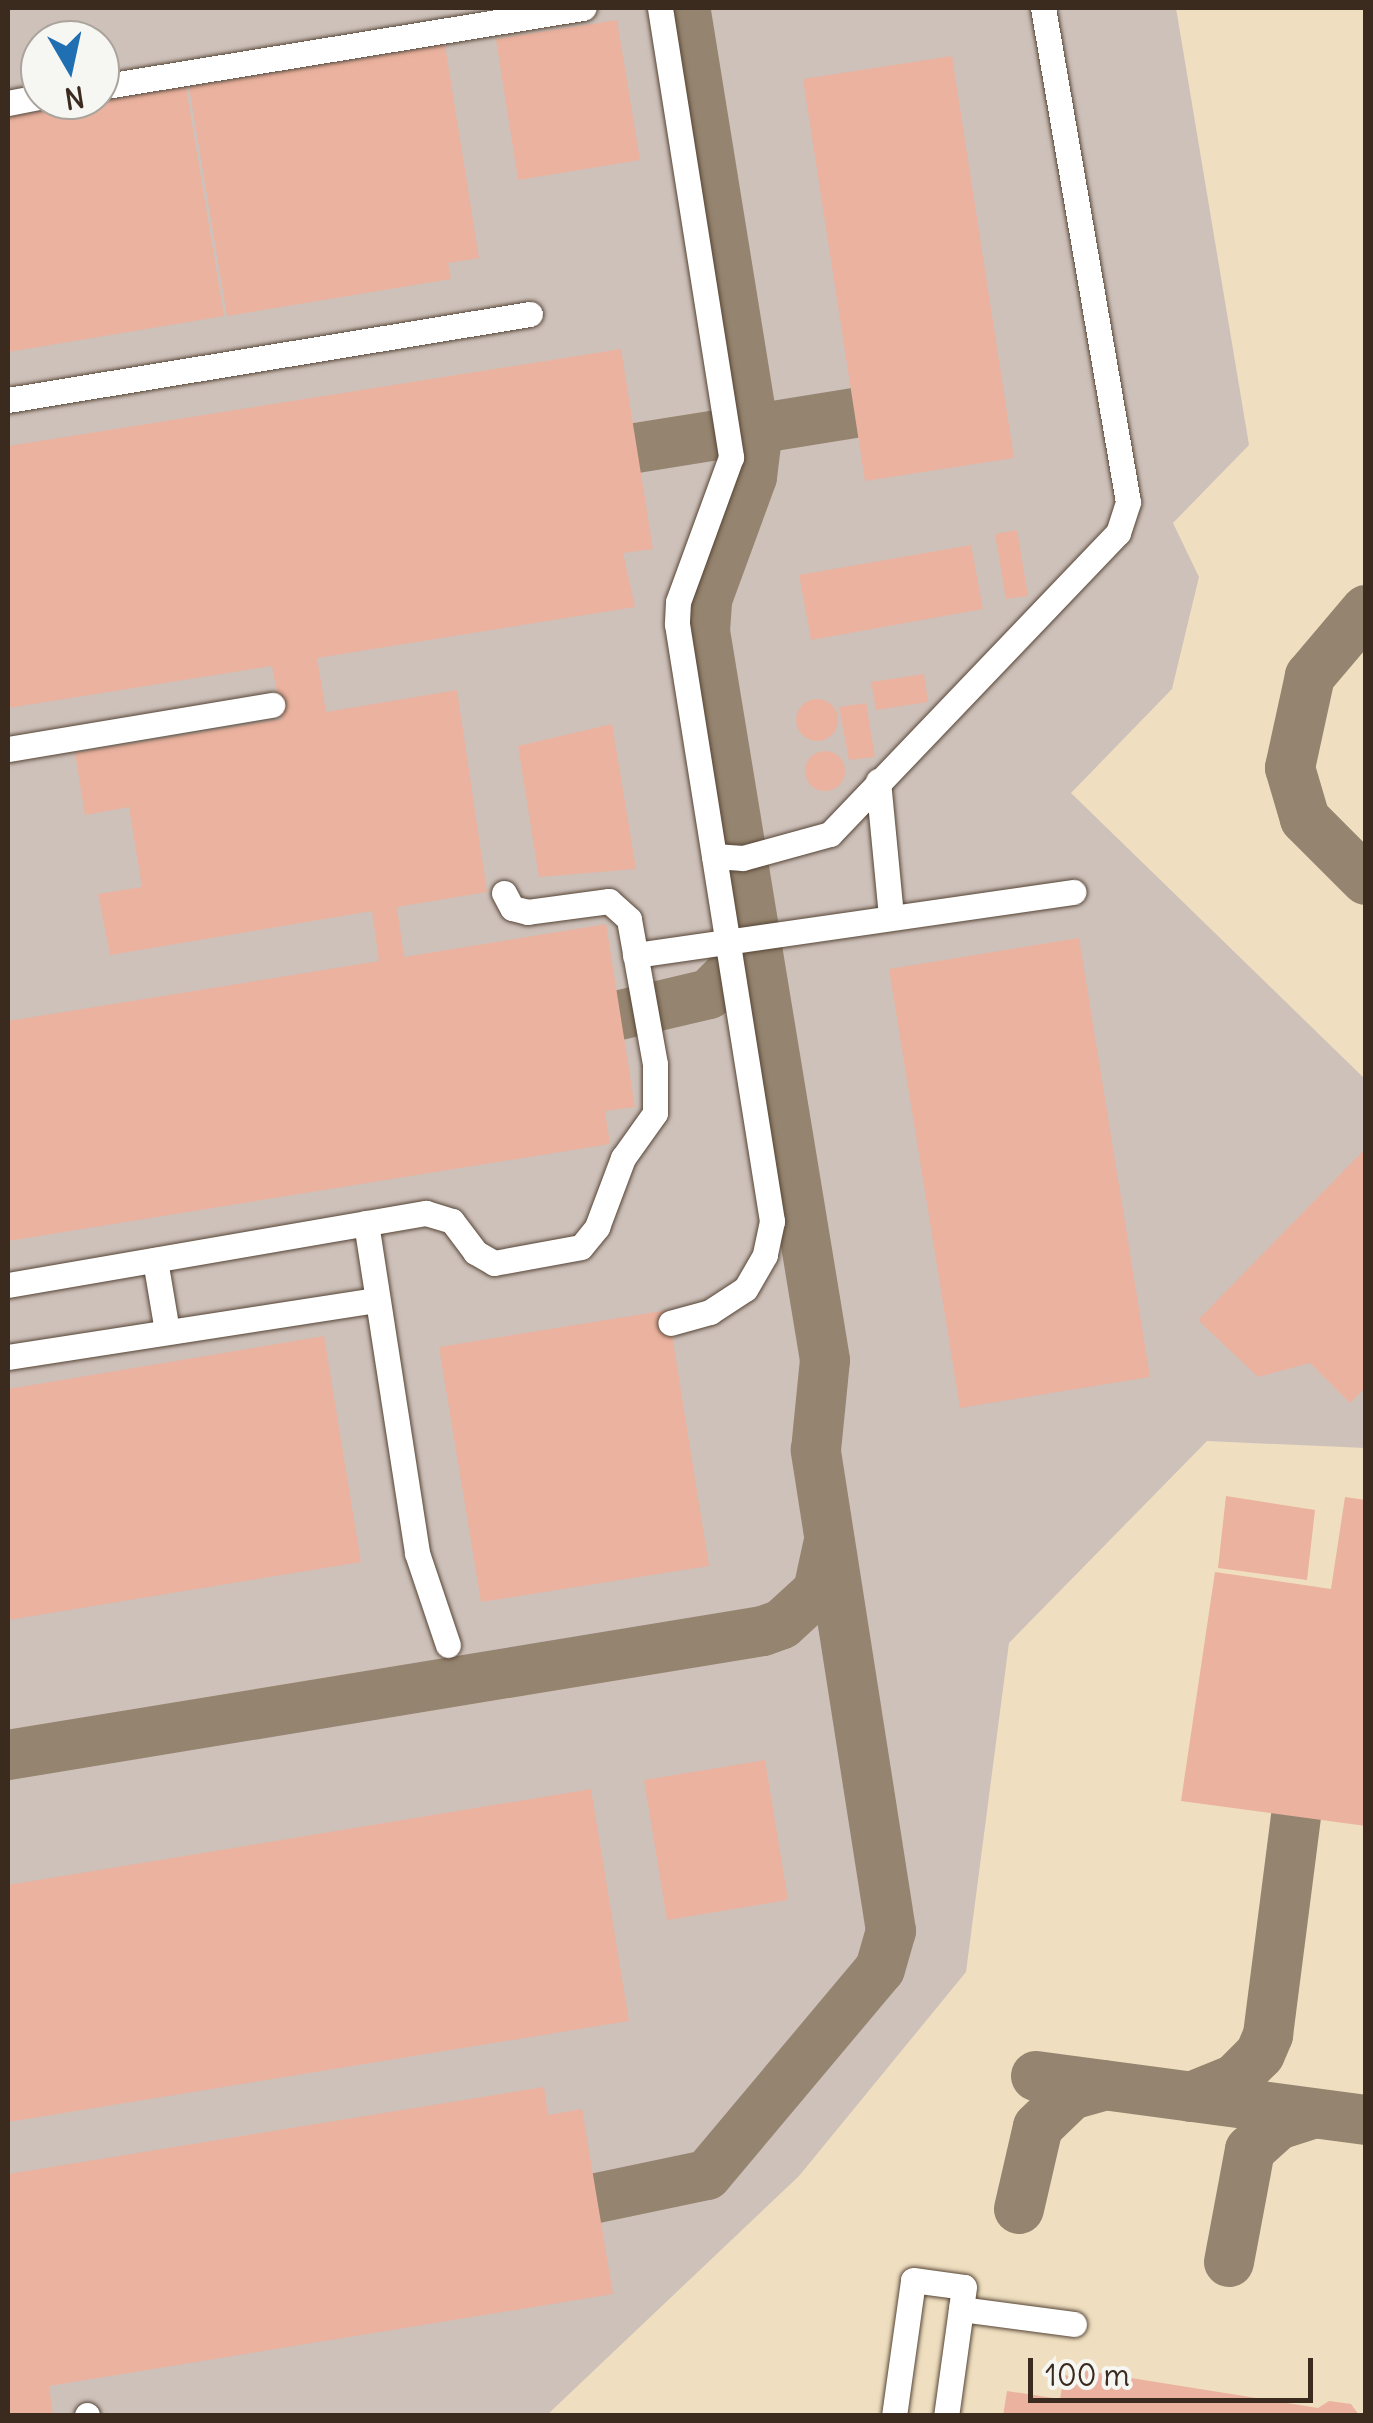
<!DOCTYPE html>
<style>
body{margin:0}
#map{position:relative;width:1373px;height:2423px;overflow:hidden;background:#efdfc0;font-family:Delius,sans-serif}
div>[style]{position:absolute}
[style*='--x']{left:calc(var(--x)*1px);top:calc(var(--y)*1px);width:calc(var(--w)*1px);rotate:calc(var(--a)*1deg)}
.industrial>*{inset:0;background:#cec1ba}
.taxiway>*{height:50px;margin:-25px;padding:0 25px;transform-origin:25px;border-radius:25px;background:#95846f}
.building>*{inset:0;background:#eab29f}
.round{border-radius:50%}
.roads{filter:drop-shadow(0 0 2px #564536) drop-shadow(0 0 2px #564536)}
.minor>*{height:25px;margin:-12.5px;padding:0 12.5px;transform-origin:12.5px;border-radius:12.5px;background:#fff}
span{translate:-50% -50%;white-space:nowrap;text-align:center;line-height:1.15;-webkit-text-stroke:8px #f6f6f2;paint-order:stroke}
.frame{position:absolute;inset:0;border:10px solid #3b2a1e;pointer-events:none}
.north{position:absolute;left:20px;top:20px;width:100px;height:100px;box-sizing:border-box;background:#f6f6f2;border:2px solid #aba49d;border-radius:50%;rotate:171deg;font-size:28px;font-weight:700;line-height:40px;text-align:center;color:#3b2a1e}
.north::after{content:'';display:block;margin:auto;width:35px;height:45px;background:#1f6fb2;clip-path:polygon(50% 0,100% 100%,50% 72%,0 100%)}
.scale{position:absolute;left:1028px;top:2358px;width:285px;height:45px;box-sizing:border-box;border:5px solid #3b2a1e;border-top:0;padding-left:12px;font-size:30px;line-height:35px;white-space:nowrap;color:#3b2a1e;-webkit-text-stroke:8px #f6f6f2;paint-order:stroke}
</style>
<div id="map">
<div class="industrial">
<div style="clip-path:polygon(evenodd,8px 8px,1176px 8px,1249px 445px,1173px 523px,1199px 577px,1172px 689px,1071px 793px,1365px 1079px,1365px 1448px,1207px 1441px,1009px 1643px,966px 1972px,799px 2176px,547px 2415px,8px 2416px,8px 8px,40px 40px,100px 40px,100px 100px,40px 100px,40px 40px)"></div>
</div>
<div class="taxiway">
<div style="--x:636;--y:448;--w:221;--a:-9.1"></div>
<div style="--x:1366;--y:610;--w:87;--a:130.3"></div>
<div style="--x:1310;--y:676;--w:94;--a:102.3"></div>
<div style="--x:1290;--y:768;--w:53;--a:73.6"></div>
<div style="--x:1305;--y:819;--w:86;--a:45"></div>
<div style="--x:620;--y:1015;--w:91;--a:-13.3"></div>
<div style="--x:709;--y:994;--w:45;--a:-45"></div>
<div style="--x:741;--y:962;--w:37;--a:-73"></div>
<div style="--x:8;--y:1755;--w:765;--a:-9.33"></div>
<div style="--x:763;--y:1631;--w:20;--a:-20"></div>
<div style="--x:782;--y:1624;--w:49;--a:-42.5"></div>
<div style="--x:818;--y:1591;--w:47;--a:-77.7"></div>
<div style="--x:1036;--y:2076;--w:333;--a:7.6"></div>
<div style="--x:1191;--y:2097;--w:48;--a:-22.2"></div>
<div style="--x:1235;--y:2079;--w:35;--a:-45"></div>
<div style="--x:1260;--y:2054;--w:21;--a:-67"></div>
<div style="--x:1268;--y:2035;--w:221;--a:-82.7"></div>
<div style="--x:597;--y:2198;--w:112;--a:-11.8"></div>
<div style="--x:707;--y:2175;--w:269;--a:-50"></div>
<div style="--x:880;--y:1969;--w:40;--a:-74"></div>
<div style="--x:891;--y:1931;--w:487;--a:-98.9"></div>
<div style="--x:816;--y:1450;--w:90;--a:-84.3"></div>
<div style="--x:825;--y:1360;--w:739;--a:-99.35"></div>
<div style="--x:705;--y:631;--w:31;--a:-86"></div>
<div style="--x:707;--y:600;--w:131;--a:-69.9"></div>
<div style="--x:752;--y:477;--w:33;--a:-83"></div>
<div style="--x:756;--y:444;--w:442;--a:-99.2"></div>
<div style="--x:1019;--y:2209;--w:84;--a:-77"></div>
<div style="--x:1038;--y:2127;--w:46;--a:-44.1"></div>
<div style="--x:1071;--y:2095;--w:35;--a:-16"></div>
<div style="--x:1229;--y:2262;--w:114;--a:-79.4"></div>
<div style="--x:1250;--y:2150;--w:38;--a:-42"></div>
<div style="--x:1278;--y:2125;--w:36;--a:-18"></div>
</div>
<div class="building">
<div style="clip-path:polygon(617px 20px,640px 160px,518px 180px,496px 39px)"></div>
<div style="clip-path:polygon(445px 45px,479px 258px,448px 263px,451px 279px,227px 316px,189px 87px)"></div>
<div style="clip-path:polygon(952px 56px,1014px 458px,865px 481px,803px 79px)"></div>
<div style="clip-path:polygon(186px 87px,224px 316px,8px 352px,8px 117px)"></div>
<div style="clip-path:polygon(621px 349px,653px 549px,623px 553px,635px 607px,317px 658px,326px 712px,457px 690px,487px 892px,397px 907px,404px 957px,606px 924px,635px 1107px,605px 1111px,610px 1144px,8px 1241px,8px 1021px,379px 961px,372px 911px,110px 955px,98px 894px,142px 887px,129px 807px,85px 815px,75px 753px,282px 719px,272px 666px,8px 708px,8px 446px)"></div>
<div style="clip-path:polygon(1017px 530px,1028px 596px,1006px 599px,995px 534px)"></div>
<div style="clip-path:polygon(971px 545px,983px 609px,811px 640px,799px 575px)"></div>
<div style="clip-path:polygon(924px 674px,928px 702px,876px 710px,871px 682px)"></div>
<div class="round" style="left:796px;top:699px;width:42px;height:42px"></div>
<div style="clip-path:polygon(866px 703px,875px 757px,849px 760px,839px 707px)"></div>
<div style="clip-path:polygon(612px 724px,636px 869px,539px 877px,518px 746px)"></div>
<div class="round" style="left:805px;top:751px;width:40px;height:40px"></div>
<div style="clip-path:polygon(1079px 938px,1150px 1377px,960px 1408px,889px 969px)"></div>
<div style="clip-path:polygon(1366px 1148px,1366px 1387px,1350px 1403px,1310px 1363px,1258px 1377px,1198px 1320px)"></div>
<div style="clip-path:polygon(668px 1310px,709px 1566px,481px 1602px,439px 1347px)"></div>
<div style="clip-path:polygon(324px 1336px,361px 1562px,8px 1620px,8px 1389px)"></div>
<div style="clip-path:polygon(1226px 1496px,1315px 1510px,1307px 1580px,1218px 1568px)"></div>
<div style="clip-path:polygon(1345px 1497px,1366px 1500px,1366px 1826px,1181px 1801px,1215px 1572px,1331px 1589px)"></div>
<div style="clip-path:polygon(765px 1760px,788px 1900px,667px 1920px,644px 1780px)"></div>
<div style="clip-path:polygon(591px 1789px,629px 2021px,8px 2122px,8px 1885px)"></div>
<div style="clip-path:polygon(544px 2087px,548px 2115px,582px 2109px,613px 2294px,49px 2386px,53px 2416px,8px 2416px,8px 2174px)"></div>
<div style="clip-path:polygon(1081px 2370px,1318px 2408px,1329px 2401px,1351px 2404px,1360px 2416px,1003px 2416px,1007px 2391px,1060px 2399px,1064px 2375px,1080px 2378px)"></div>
</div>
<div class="roads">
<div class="minor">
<div style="--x:660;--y:8;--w:455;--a:81"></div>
<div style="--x:731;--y:457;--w:154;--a:110.1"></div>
<div style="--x:678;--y:602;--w:22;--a:93"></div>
<div style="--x:677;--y:624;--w:605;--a:80.96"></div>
<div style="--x:772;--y:1221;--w:35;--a:102"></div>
<div style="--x:765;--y:1255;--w:39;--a:120"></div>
<div style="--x:745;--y:1289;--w:42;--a:146.7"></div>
<div style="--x:710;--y:1312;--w:41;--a:164.6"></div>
<div style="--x:100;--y:87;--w:490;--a:-9.3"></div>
<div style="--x:8;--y:103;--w:33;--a:-11"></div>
<div style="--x:8;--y:400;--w:529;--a:-9.36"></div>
<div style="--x:8;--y:749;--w:268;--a:-9.5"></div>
<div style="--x:878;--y:781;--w:135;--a:84.5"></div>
<div style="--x:714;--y:856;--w:29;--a:4"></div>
<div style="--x:743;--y:858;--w:90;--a:-15.4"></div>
<div style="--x:830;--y:834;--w:417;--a:-46.3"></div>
<div style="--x:1118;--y:533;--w:33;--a:-72"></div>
<div style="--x:1128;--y:502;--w:501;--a:-99.76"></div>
<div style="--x:635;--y:955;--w:443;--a:-8.2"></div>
<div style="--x:366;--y:1223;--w:334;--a:81.2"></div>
<div style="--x:417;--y:1553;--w:97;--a:71.4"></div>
<div style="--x:155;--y:1260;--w:72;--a:80.4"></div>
<div style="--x:8;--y:1285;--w:424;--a:-9.8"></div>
<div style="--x:426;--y:1213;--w:27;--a:17"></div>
<div style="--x:452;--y:1221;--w:39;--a:53"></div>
<div style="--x:475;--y:1252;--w:22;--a:30"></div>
<div style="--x:494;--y:1263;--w:88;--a:-10.4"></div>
<div style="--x:581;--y:1247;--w:26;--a:-51"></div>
<div style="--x:597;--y:1227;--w:74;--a:-69.4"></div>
<div style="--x:623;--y:1158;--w:55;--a:-54.6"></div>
<div style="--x:655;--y:1113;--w:49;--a:-90"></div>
<div style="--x:655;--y:1064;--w:147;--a:-100.2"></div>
<div style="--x:629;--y:919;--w:27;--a:-138"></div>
<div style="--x:609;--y:901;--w:82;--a:172.3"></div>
<div style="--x:528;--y:912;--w:16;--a:-166"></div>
<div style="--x:512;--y:908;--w:17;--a:-118"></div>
<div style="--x:8;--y:1357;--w:372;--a:-8.8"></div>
<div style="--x:961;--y:2309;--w:114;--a:7.6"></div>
<div style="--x:87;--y:2415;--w:1;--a:90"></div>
<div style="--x:894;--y:2416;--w:137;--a:-82"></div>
<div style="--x:913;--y:2280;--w:51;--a:7.8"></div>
<div style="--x:964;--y:2287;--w:130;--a:97.9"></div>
</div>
</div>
<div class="frame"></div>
<div class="north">N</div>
<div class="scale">100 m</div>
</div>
